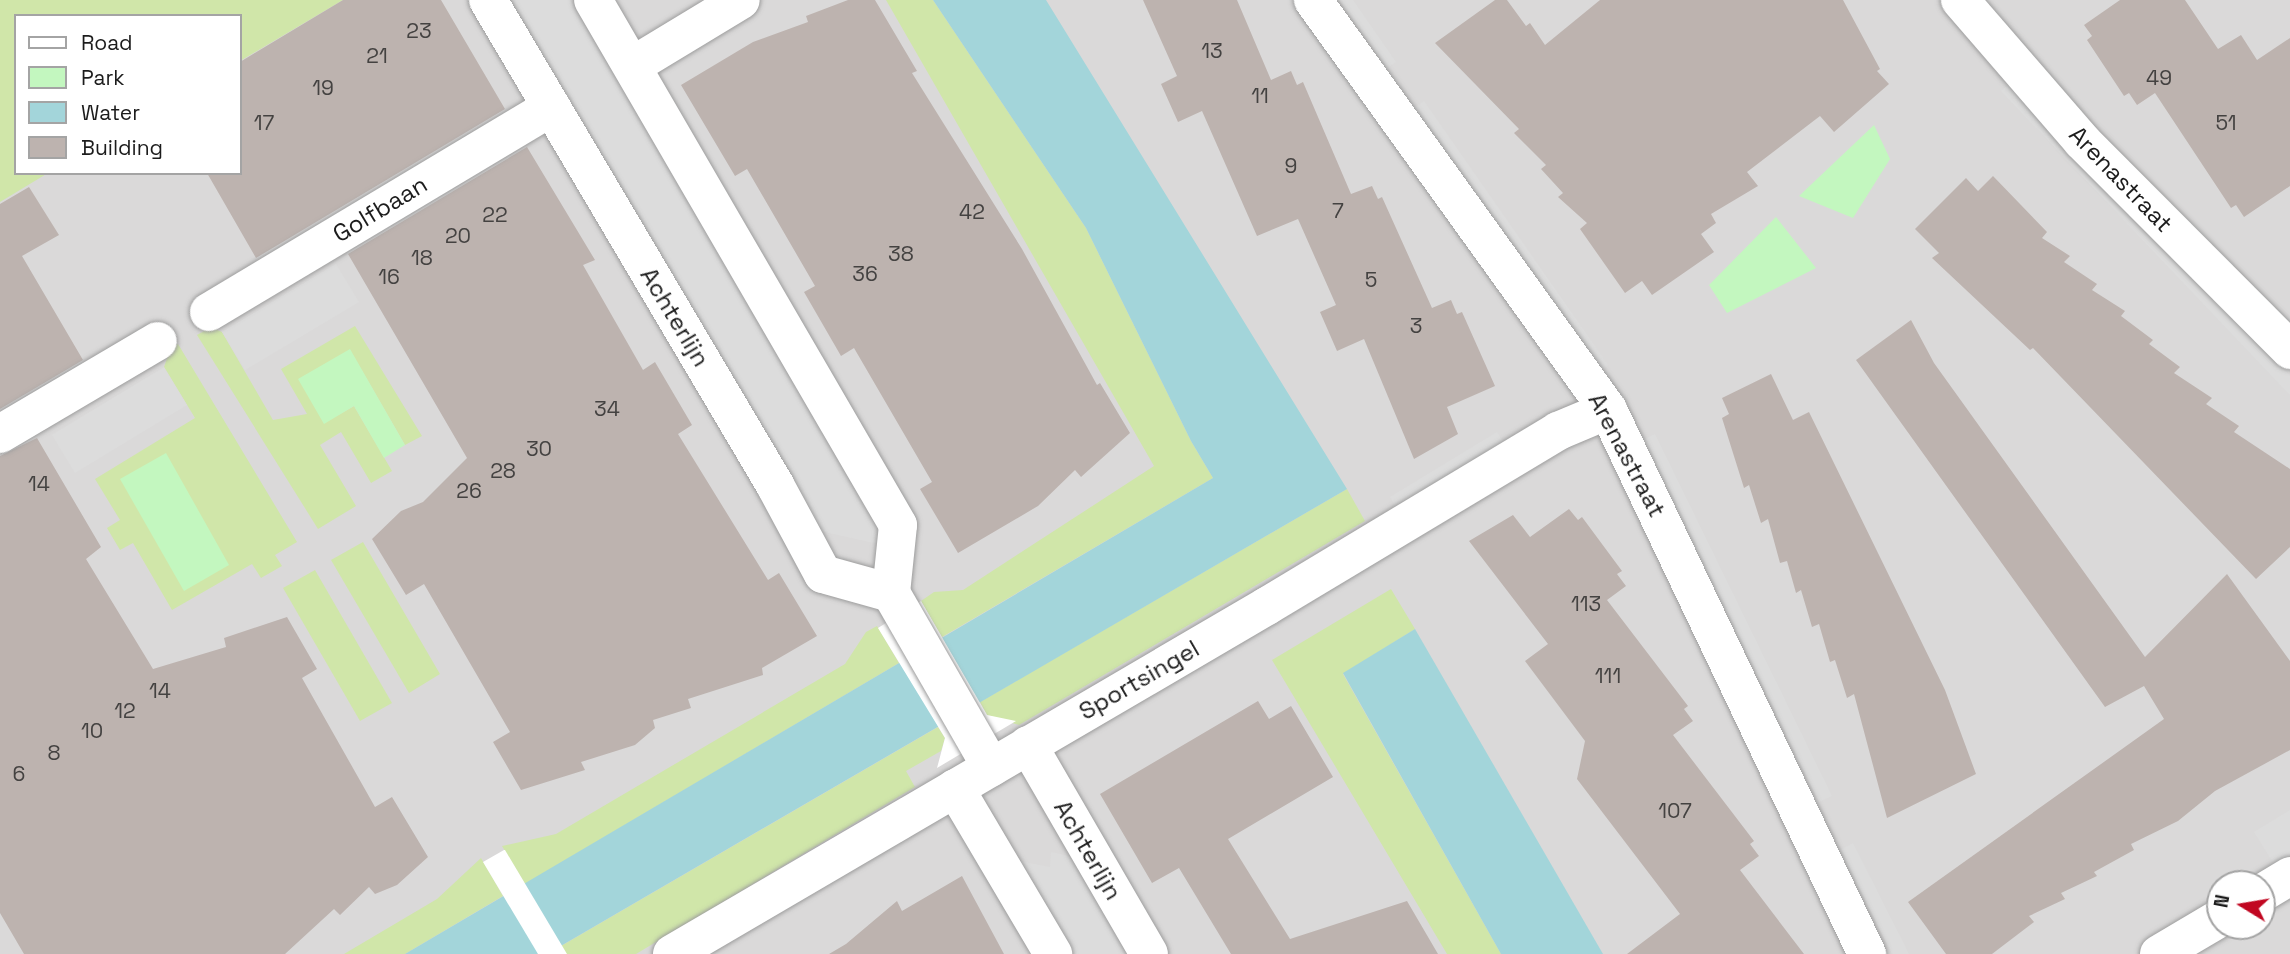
<!DOCTYPE html>
<style>
body{margin:0}
#map{position:relative;width:2290px;height:954px;overflow:hidden;background:#ede8e2;font-family:"Space Grotesk",sans-serif}
div>[style]{position:absolute}
[style*='--x']{left:calc(var(--x)*1px);top:calc(var(--y)*1px);width:calc(var(--w)*1px);rotate:calc(var(--a)*1deg)}
.residential>*{inset:0;background:#dad9d9}
.grass>*{inset:0;background:#d0e6a9}
.park>*{inset:0;background:#c3f7bf}
.parking>*{inset:0;background:#dcdcdc}
.water>*{inset:0;background:#a3d5da}
.pier>*{inset:0;background:#fff}
.building>*{inset:0;background:#bdb3af}
.roads{filter:drop-shadow(0 0 2px #9d9d9d) drop-shadow(0 0 2px #9d9d9d)}
.minor>*{height:38px;margin:-19px;padding:0 19px;transform-origin:19px;border-radius:19px;background:#fff}
span{translate:-50% -50%;white-space:nowrap;text-align:center;line-height:1.15;-webkit-text-stroke:5px #fff;paint-order:stroke}
.number-label{font-size:21px;color:#444241}
.number-label span{-webkit-text-stroke-width:0}
.street-label{font-size:24px;color:#1c1c1c}
.legend{position:absolute;left:14px;top:14px;width:228px;height:161px;box-sizing:border-box;background:#fff;border:2px solid #a4a4a4;margin:0;padding:9px 12px;list-style:none;font-size:21px;color:#1c1c1c}
.legend li{display:flex;align-items:center;gap:14px;height:35px}
.legend b{width:35px;border:2px solid #a4a4a4}
.north{position:absolute;left:2206px;top:870px;width:70px;height:70px;box-sizing:border-box;background:#fff;border:2px solid #a4a4a4;border-radius:50%;rotate:281deg;font-size:19px;font-weight:700;line-height:28px;text-align:center;color:#1c1c1c}
.north::after{content:'';display:block;margin:auto;width:24px;height:32px;background:#c10721;clip-path:polygon(50% 0,100% 100%,50% 72%,0 100%)}
</style>
<div id="map">
<div class="residential">
<div style="clip-path:polygon(evenodd,99px 0,2290px 0,2290px 954px,0 954px,0 54px,16px 173px,240px 173px,240px 16px,99px 0,2220px 884px,2262px 884px,2262px 926px,2220px 926px,2220px 884px)"></div>
</div>
<div class="grass">
<div style="clip-path:polygon(0 0,343px 0,240px 61px,240px 16px,16px 16px,16px 173px,48px 173px,0 202px)"></div>
<div style="clip-path:polygon(886px 0,933px 0,1086px 228px,1191px 441px,1213px 478px,942px 637px,921px 601px,934px 592px,963px 590px,1154px 466px)"></div>
<div style="clip-path:polygon(355px 326px,422px 436px,405px 445px,350px 350px,299px 379px,324px 423px,354px 406px,392px 471px,371px 483px,341px 432px,320px 445px,356px 506px,318px 529px,197px 335px,211px 327px,222px 332px,273px 420px,307px 414px,281px 369px)"></div>
<div style="clip-path:polygon(178px 344px,297px 542px,275px 555px,282px 566px,261px 578px,252px 564px,172px 610px,133px 543px,120px 550px,107px 528px,120px 520px,95px 479px,195px 418px,164px 367px,171px 347px)"></div>
<div style="clip-path:polygon(1347px 489px,1365px 521px,1019px 725px,987px 715px,980px 702px)"></div>
<div style="clip-path:polygon(363px 542px,440px 674px,409px 693px,331px 560px)"></div>
<div style="clip-path:polygon(315px 570px,392px 703px,360px 721px,283px 588px)"></div>
<div style="clip-path:polygon(1391px 589px,1415px 629px,1343px 674px,1501px 954px,1447px 954px,1272px 660px)"></div>
<div style="clip-path:polygon(877px 626px,899px 663px,525px 884px,502px 846px,556px 834px,845px 664px,866px 632px)"></div>
<div style="clip-path:polygon(938px 727px,945px 738px,941px 751px,906px 771px,915px 787px,636px 954px,566px 954px,561px 946px)"></div>
<div style="clip-path:polygon(481px 858px,503px 896px,405px 954px,344px 954px,437px 899px)"></div>
</div>
<div class="park">
<div style="clip-path:polygon(1874px 125px,1890px 159px,1853px 218px,1799px 196px)"></div>
<div style="clip-path:polygon(1776px 217px,1816px 268px,1727px 313px,1709px 285px)"></div>
<div style="clip-path:polygon(350px 349px,405px 445px,384px 458px,354px 406px,324px 424px,298px 379px)"></div>
<div style="clip-path:polygon(166px 453px,229px 565px,184px 591px,120px 479px)"></div>
</div>
<div class="parking">
<div style="clip-path:polygon(504px 0,570px 0,887px 536px,887px 546px,816px 530px)"></div>
<div style="clip-path:polygon(1339px 0,1353px 0,1396px 62px,1387px 68px)"></div>
<div style="clip-path:polygon(2011px 82px,2290px 376px,2290px 395px,2001px 91px)"></div>
<div style="clip-path:polygon(1424px 101px,1608px 365px,1598px 372px,1414px 108px)"></div>
<div style="clip-path:polygon(336px 264px,359px 302px,245px 370px,222px 332px)"></div>
<div style="clip-path:polygon(164px 367px,187px 405px,75px 473px,52px 435px)"></div>
<div style="clip-path:polygon(1497px 432px,1504px 443px,1396px 507px,1390px 497px)"></div>
<div style="clip-path:polygon(1655px 434px,1832px 796px,1819px 802px,1642px 440px)"></div>
<div style="clip-path:polygon(2290px 810px,2290px 861px,2277px 869px,2254px 832px)"></div>
<div style="clip-path:polygon(1853px 843px,1909px 954px,1892px 954px,1840px 850px)"></div>
<div style="clip-path:polygon(1051px 852px,1074px 857px,1132px 954px,1069px 954px,1013px 860px,1050px 867px)"></div>
</div>
<div class="water">
<div style="clip-path:polygon(933px 0,1046px 0,1347px 489px,547px 954px,405px 954px,1213px 478px,1191px 441px,1086px 228px)"></div>
<div style="clip-path:polygon(1415px 629px,1603px 954px,1501px 954px,1343px 673px)"></div>
</div>
<div class="pier">
<div style="clip-path:polygon(921px 601px,987px 715px,1016px 721px,937px 768px,945px 738px,878px 628px)"></div>
<div style="clip-path:polygon(504px 850px,505px 850px,567px 954px,538px 954px,483px 862px)"></div>
</div>
<div class="building">
<div style="clip-path:polygon(343px 0,441px 0,505px 109px,256px 258px,207px 173px,240px 173px,240px 62px)"></div>
<div style="clip-path:polygon(848px 0,875px 0,917px 71px,912px 73px,1022px 249px,1097px 385px,1100px 383px,1130px 433px,1081px 477px,1075px 470px,1038px 506px,958px 553px,920px 489px,932px 482px,854px 348px,841px 356px,804px 292px,815px 286px,747px 169px,735px 176px,681px 85px,753px 42px,808px 22px,806px 16px)"></div>
<div style="clip-path:polygon(1143px 0,1237px 0,1271px 80px,1291px 71px,1297px 85px,1303px 82px,1351px 194px,1372px 186px,1378px 199px,1382px 197px,1432px 308px,1451px 300px,1457px 314px,1462px 312px,1495px 386px,1447px 407px,1458px 434px,1414px 459px,1364px 339px,1337px 351px,1320px 312px,1336px 305px,1298px 219px,1257px 236px,1202px 111px,1178px 122px,1161px 84px,1177px 76px)"></div>
<div style="clip-path:polygon(1495px 0,1507px 0,1526px 26px,1530px 23px,1545px 45px,1600px 0,1843px 0,1880px 69px,1877px 71px,1889px 84px,1834px 132px,1820px 116px,1747px 172px,1758px 186px,1711px 214px,1716px 223px,1701px 234px,1714px 252px,1652px 295px,1642px 281px,1625px 293px,1580px 229px,1587px 223px,1558px 197px,1563px 193px,1541px 169px,1546px 165px,1514px 133px,1519px 129px,1435px 43px)"></div>
<div style="clip-path:polygon(2120px 0,2185px 0,2218px 49px,2241px 35px,2257px 60px,2290px 38px,2290px 186px,2244px 217px,2236px 205px,2231px 208px,2155px 93px,2137px 105px,2129px 93px,2124px 96px,2087px 40px,2092px 36px,2084px 25px)"></div>
<div style="clip-path:polygon(527px 147px,595px 260px,583px 265px,643px 370px,655px 362px,692px 425px,678px 434px,768px 580px,779px 573px,817px 636px,762px 668px,763px 675px,688px 699px,691px 708px,653px 720px,655px 728px,635px 745px,581px 762px,585px 770px,521px 790px,493px 742px,510px 732px,424px 584px,406px 595px,372px 539px,401px 511px,423px 502px,467px 458px,348px 254px)"></div>
<div style="clip-path:polygon(1993px 176px,2047px 232px,2042px 238px,2070px 256px,2064px 262px,2097px 284px,2092px 290px,2125px 311px,2121px 316px,2153px 340px,2149px 344px,2180px 367px,2174px 373px,2212px 398px,2206px 404px,2239px 426px,2234px 432px,2290px 469px,2290px 547px,2256px 579px,2033px 348px,2030px 350px,1932px 258px,1939px 253px,1915px 229px,1966px 178px,1978px 191px)"></div>
<div style="clip-path:polygon(29px 187px,59px 235px,22px 256px,83px 360px,0 409px,0 204px)"></div>
<div style="clip-path:polygon(1911px 320px,1934px 363px,2145px 657px,2227px 574px,2290px 661px,2290px 750px,2215px 791px,2178px 821px,2131px 844px,2134px 850px,2094px 872px,2097px 876px,2061px 893px,2065px 899px,2029px 916px,2034px 922px,1992px 954px,1946px 954px,1908px 902px,2164px 719px,2144px 686px,2105px 707px,1856px 360px)"></div>
<div style="clip-path:polygon(1771px 374px,1793px 420px,1809px 412px,1945px 690px,1976px 774px,1887px 818px,1854px 694px,1847px 698px,1835px 660px,1830px 662px,1819px 624px,1812px 627px,1801px 590px,1796px 593px,1787px 561px,1780px 563px,1768px 519px,1761px 523px,1749px 485px,1744px 488px,1722px 418px,1729px 414px,1722px 398px)"></div>
<div style="clip-path:polygon(37px 438px,101px 547px,86px 559px,153px 669px,226px 647px,224px 638px,287px 617px,317px 669px,302px 678px,375px 807px,392px 797px,428px 857px,397px 885px,375px 894px,369px 887px,340px 915px,334px 909px,285px 954px,24px 954px,0 913px,0 456px)"></div>
<div style="clip-path:polygon(1569px 509px,1578px 520px,1582px 517px,1622px 571px,1617px 574px,1626px 586px,1607px 600px,1688px 706px,1684px 709px,1693px 721px,1673px 735px,1754px 841px,1750px 844px,1759px 856px,1740px 870px,1804px 954px,1627px 954px,1680px 914px,1577px 779px,1585px 741px,1525px 661px,1548px 644px,1469px 541px,1513px 515px,1530px 537px)"></div>
<div style="clip-path:polygon(1258px 701px,1269px 719px,1291px 706px,1333px 777px,1228px 839px,1290px 939px,1407px 901px,1438px 954px,1231px 954px,1179px 868px,1152px 883px,1100px 794px)"></div>
<div style="clip-path:polygon(962px 876px,1004px 954px,829px 954px,846px 944px,897px 901px,902px 911px)"></div>
</div>
<div class="roads">
<div class="minor">
<div style="--x:488;--y:0;--w:564;--a:59.38"></div>
<div style="--x:775;--y:485;--w:101;--a:61.7"></div>
<div style="--x:823;--y:574;--w:71;--a:15.6"></div>
<div style="--x:891;--y:593;--w:68;--a:-84.1"></div>
<div style="--x:898;--y:525;--w:607;--a:-120.15"></div>
<div style="--x:1313;--y:0;--w:505;--a:54.26"></div>
<div style="--x:1608;--y:410;--w:603;--a:64.54"></div>
<div style="--x:1960;--y:0;--w:186;--a:49.1"></div>
<div style="--x:2082;--y:141;--w:295;--a:45.1"></div>
<div style="--x:632;--y:66;--w:127;--a:-31.2"></div>
<div style="--x:209;--y:312;--w:399;--a:-30.9"></div>
<div style="--x:0;--y:434;--w:183;--a:-30.5"></div>
<div style="--x:891;--y:593;--w:201;--a:60.1"></div>
<div style="--x:1028;--y:745;--w:241;--a:59.9"></div>
<div style="--x:955;--y:788;--w:193;--a:59.4"></div>
<div style="--x:2262;--y:893;--w:33;--a:-31"></div>
<div style="--x:672;--y:954;--w:689;--a:-30.32"></div>
<div style="--x:1267;--y:606;--w:340;--a:-31"></div>
<div style="--x:1558;--y:431;--w:54;--a:-22.8"></div>
<div style="--x:2159;--y:954;--w:71;--a:-30.5"></div>
</div>
</div>
<div class="number-label">
<span style="left:419px;top:31px">23</span>
<span style="left:1212px;top:51px">13</span>
<span style="left:377px;top:56px">21</span>
<span style="left:2159px;top:78px">49</span>
<span style="left:323px;top:88px">19</span>
<span style="left:1260px;top:96px">11</span>
<span style="left:264px;top:123px">17</span>
<span style="left:2226px;top:123px">51</span>
<span style="left:1291px;top:166px">9</span>
<span style="left:1338px;top:211px">7</span>
<span style="left:972px;top:212px">42</span>
<span style="left:495px;top:215px">22</span>
<span style="left:458px;top:236px">20</span>
<span style="left:901px;top:254px">38</span>
<span style="left:422px;top:258px">18</span>
<span style="left:865px;top:274px">36</span>
<span style="left:389px;top:277px">16</span>
<span style="left:1371px;top:280px">5</span>
<span style="left:1416px;top:326px">3</span>
<span style="left:607px;top:409px">34</span>
<span style="left:539px;top:449px">30</span>
<span style="left:503px;top:471px">28</span>
<span style="left:39px;top:484px">14</span>
<span style="left:469px;top:491px">26</span>
<span style="left:1586px;top:604px">113</span>
<span style="left:1608px;top:676px">111</span>
<span style="left:160px;top:691px">14</span>
<span style="left:125px;top:711px">12</span>
<span style="left:92px;top:731px">10</span>
<span style="left:54px;top:753px">8</span>
<span style="left:19px;top:774px">6</span>
<span style="left:1675px;top:811px">107</span>
</div>
<div class="street-label">
<span style="left:2121px;top:179px;rotate:46deg">Arenastraat</span>
<span style="left:380px;top:209px;rotate:-31deg">Golfbaan</span>
<span style="left:675px;top:317px;rotate:59deg">Achterlijn</span>
<span style="left:1627px;top:455px;rotate:62deg">Arenastraat</span>
<span style="left:1139px;top:680px;rotate:-30deg">Sportsingel</span>
<span style="left:1088px;top:850px;rotate:60deg">Achterlijn</span>
</div>
<ul class="legend">
<li><b style="height:9px;background:#fff"></b>Road</li>
<li><b style="height:19px;background:#c3f7bf"></b>Park</li>
<li><b style="height:19px;background:#a3d5da"></b>Water</li>
<li><b style="height:19px;background:#bdb3af"></b>Building</li>
</ul>
<div class="north">N</div>
</div>
